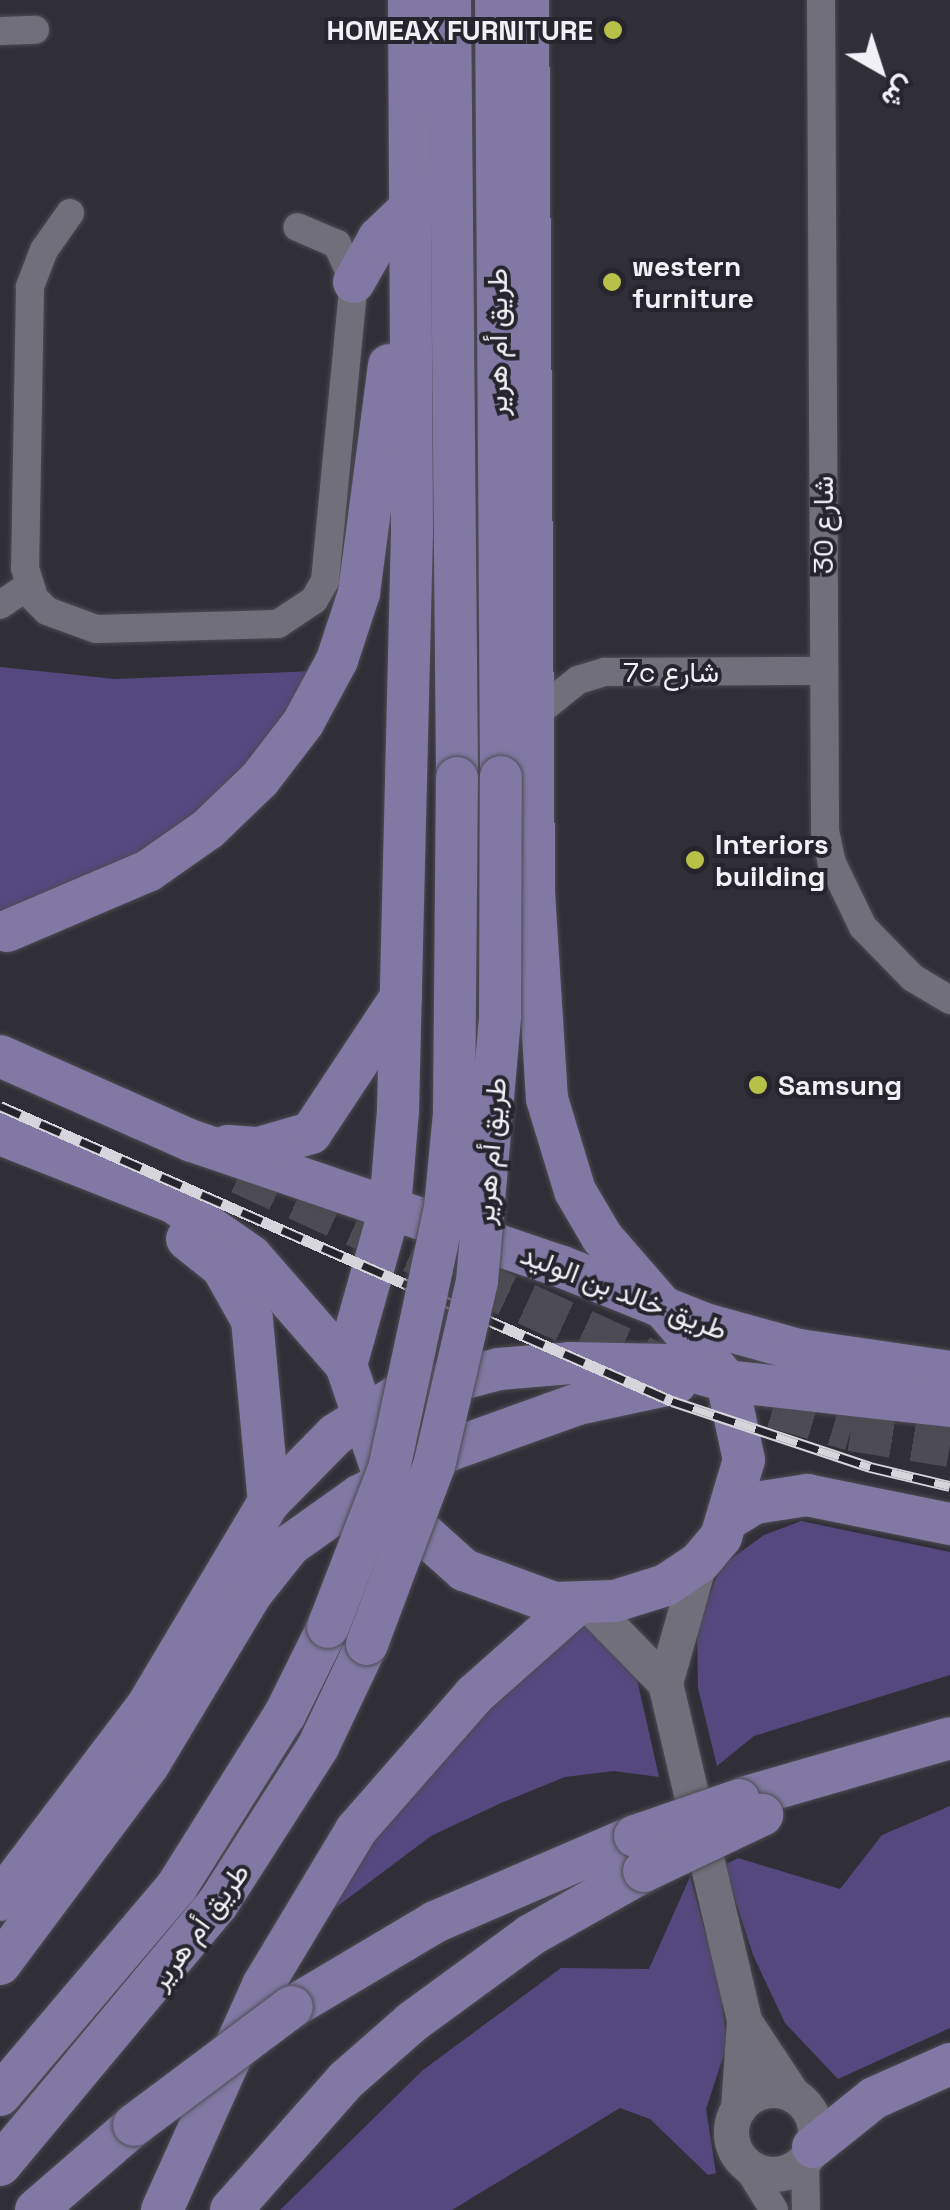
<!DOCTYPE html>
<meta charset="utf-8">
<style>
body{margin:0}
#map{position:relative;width:950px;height:2210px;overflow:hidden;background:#302f37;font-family:"Space Grotesk",Vazirmatn,sans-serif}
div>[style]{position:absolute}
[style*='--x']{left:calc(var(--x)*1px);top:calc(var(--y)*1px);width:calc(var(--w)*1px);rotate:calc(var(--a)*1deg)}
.green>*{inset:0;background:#55487e}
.primary-tunnel>*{height:42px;margin-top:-21px;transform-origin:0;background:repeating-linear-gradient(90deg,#4d4c54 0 42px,transparent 0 63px)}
.roads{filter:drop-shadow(0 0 2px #4c4b53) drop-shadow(0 0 2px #4c4b53)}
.minor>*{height:28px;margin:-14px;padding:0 14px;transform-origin:14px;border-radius:14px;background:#71707a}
.tertiary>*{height:35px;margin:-17.5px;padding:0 17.5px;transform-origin:17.5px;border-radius:17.5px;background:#71707a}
.tertiary>.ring{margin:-17.5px;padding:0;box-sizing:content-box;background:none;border:35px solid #71707a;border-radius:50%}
.primary>*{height:42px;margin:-21px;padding:0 21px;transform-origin:21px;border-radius:21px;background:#8179a3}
.rail>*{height:11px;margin-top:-5.5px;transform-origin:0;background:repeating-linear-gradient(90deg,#26252d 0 22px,#d6d5db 0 44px);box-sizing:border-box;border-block:2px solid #d6d5db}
.bridges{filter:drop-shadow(0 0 2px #4c4b53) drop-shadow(0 0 2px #4c4b53)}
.primary-bridge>*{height:42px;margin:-21px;padding:0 21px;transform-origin:21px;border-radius:21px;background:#8179a3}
.dots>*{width:28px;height:28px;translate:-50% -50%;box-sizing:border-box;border:5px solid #26252d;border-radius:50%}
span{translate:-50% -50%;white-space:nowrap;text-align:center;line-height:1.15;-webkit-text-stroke:8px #26252d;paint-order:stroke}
.poi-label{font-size:28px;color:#f1f0f6;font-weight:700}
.right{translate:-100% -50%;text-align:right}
.left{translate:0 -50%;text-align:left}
.street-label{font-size:28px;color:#f1f0f6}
.north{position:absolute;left:830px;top:20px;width:100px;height:100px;-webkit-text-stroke:8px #26252d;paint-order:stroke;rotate:141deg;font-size:28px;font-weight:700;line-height:40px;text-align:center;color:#f1f0f6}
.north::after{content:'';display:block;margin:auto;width:35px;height:45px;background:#f1f0f6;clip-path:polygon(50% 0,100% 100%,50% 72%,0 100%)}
</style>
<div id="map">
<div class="green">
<div style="clip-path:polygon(0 667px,115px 679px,315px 671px,264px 758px,131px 864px,0 913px)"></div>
<div style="clip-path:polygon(801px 1521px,950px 1552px,950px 1675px,754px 1736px,717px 1766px,698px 1688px,697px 1626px,721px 1566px,764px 1535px)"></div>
<div style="clip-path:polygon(587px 1621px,632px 1657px,659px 1777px,614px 1771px,565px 1777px,501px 1803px,431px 1836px,311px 1926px,411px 1771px)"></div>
<div style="clip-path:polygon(950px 1806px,950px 2028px,838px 2079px,785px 2023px,753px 1955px,724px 1865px,738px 1858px,840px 1889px,882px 1835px)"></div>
<div style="clip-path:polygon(690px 1877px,720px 1987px,727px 2045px,706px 2109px,716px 2173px,708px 2175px,650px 2119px,620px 2108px,452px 2210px,280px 2210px,423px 2070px,561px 1968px,649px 1969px)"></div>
</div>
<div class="primary-tunnel">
<div style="--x:240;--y:1173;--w:459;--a:24.6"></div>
<div style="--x:713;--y:1389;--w:144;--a:16.5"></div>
<div style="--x:851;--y:1430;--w:100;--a:9.2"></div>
</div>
<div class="roads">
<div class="minor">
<div style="--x:821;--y:0;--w:831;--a:89.72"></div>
<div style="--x:825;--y:831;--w:33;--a:78"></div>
<div style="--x:832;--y:863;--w:71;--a:64.2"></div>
<div style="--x:863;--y:927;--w:71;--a:45.6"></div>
<div style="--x:913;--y:978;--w:43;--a:30.7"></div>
<div style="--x:0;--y:31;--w:35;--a:-2"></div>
<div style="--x:70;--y:213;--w:45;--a:125.1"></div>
<div style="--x:44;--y:250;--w:40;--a:111"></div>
<div style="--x:30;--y:287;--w:281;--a:91"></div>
<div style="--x:25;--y:568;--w:31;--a:73"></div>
<div style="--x:34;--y:598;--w:18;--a:45"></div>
<div style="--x:47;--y:611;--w:52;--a:20.2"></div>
<div style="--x:96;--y:629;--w:182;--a:-1.6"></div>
<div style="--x:278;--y:624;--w:43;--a:-33.7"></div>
<div style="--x:314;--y:600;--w:22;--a:-60"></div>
<div style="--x:325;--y:581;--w:300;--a:-84.5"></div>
<div style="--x:354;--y:282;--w:42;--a:-114.1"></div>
<div style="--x:337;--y:244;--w:43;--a:-157"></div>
<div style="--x:0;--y:605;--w:34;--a:-34"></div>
<div style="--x:532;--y:717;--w:59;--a:-38.8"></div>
<div style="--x:578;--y:680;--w:28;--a:-17"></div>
<div style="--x:605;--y:672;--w:219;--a:-0.3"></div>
<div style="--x:805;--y:2160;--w:50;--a:88.9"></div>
<div style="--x:746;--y:2165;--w:53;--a:58.1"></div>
</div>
<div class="tertiary">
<div style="--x:699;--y:1563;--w:125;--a:105.8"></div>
<div style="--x:665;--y:1683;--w:347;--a:76.8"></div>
<div style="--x:744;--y:2021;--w:89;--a:56.5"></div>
<div style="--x:588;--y:1604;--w:110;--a:45.7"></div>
<div class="ring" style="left:731px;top:2090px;width:49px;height:49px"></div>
<div style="--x:738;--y:2109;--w:88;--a:-86.1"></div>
</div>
<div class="primary">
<div style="--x:450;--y:0;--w:778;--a:89.48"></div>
<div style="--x:496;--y:0;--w:777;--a:89.63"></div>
<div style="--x:354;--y:282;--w:51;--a:-60.4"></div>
<div style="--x:379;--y:238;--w:42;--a:-44"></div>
<div style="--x:7;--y:931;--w:153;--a:-23.1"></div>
<div style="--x:148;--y:871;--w:73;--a:-35"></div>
<div style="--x:208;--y:829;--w:72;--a:-43.9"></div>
<div style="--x:260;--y:779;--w:71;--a:-52.5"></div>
<div style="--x:303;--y:723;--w:72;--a:-61.6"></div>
<div style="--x:337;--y:660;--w:71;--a:-71.8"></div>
<div style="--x:359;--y:593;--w:230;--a:-82.5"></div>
<div style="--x:0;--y:1056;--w:210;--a:23.9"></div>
<div style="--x:192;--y:1141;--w:389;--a:18.8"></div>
<div style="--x:560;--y:1266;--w:156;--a:21.8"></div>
<div style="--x:705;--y:1324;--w:98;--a:15.5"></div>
<div style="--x:799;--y:1350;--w:153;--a:8.3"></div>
<div style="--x:0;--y:1134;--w:186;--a:21.5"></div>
<div style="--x:173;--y:1202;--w:95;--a:34.7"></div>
<div style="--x:251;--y:1256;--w:145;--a:48.9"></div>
<div style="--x:346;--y:1365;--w:124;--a:71.1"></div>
<div style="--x:386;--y:1482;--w:53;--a:56.6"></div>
<div style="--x:415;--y:1526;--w:66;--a:41.9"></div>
<div style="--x:464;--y:1570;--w:96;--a:20.1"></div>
<div style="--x:554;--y:1603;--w:61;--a:-1.9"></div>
<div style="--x:615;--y:1601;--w:53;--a:-17.4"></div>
<div style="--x:666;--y:1585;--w:40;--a:-34"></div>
<div style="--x:699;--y:1563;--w:34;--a:-50"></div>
<div style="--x:721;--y:1537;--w:80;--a:-73.4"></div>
<div style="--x:744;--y:1460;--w:81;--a:-102.1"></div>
<div style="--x:727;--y:1381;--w:191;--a:-131"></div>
<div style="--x:602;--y:1237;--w:53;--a:-120.4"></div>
<div style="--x:575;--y:1191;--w:96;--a:-106.9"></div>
<div style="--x:547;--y:1099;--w:204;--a:-93.6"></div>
<div style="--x:534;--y:895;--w:895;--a:-90.38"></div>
<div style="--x:228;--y:1146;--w:31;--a:4"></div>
<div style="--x:259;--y:1148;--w:54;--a:-16.1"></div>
<div style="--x:311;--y:1133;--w:163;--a:-56.5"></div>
<div style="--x:187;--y:1239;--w:45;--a:38.7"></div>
<div style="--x:222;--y:1267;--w:61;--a:60.5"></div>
<div style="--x:252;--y:1320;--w:183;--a:84.7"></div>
<div style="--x:346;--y:1365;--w:163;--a:-74.3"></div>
<div style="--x:390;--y:1208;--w:98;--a:-85.3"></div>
<div style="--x:398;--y:1110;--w:577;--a:-88.61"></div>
<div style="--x:412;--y:533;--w:533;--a:-90.32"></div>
<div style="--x:730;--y:1518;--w:29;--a:-31"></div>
<div style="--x:755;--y:1503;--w:53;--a:-8.7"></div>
<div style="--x:807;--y:1495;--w:146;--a:11.5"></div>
<div style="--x:746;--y:1797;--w:212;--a:-16.1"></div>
<div style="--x:0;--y:1900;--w:241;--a:-52.8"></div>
<div style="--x:146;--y:1708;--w:240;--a:-59.2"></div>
<div style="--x:269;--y:1502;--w:95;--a:-45.4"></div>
<div style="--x:336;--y:1434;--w:72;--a:-31.9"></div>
<div style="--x:397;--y:1396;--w:106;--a:-14.8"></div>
<div style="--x:499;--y:1369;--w:71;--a:-4.8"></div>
<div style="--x:570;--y:1363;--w:100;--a:1.1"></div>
<div style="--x:670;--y:1365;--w:59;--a:15.7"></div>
<div style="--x:727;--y:1381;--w:224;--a:6.4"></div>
<div style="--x:0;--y:1964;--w:249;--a:-53.3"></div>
<div style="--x:149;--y:1764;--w:198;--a:-59"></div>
<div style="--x:251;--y:1594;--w:63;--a:-51.5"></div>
<div style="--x:290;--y:1545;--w:85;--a:-35.4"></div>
<div style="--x:359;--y:1496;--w:102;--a:-26.8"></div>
<div style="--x:450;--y:1450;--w:136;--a:-19.8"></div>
<div style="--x:578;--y:1404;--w:100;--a:-12.1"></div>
<div style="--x:292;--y:2007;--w:166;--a:-30.7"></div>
<div style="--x:435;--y:1922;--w:218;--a:-23.3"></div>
<div style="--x:0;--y:2095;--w:274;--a:-49.7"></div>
<div style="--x:177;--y:1886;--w:203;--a:-57.9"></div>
<div style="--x:285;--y:1714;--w:97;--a:-63.7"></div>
<div style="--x:813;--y:2147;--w:78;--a:-38.8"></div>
<div style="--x:874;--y:2098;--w:83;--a:-24.1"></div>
<div style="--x:0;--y:2165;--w:339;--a:-50.2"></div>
<div style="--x:217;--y:1905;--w:188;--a:-57.4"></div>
<div style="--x:318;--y:1747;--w:114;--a:-64.6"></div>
<div style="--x:36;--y:2210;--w:130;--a:-40.9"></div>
<div style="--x:162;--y:2210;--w:247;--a:-65.8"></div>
<div style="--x:263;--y:1985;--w:181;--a:-59"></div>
<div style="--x:356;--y:1830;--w:179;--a:-48.8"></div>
<div style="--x:474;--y:1695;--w:137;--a:-41.5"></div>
<div style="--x:231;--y:2210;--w:174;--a:-48.5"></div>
<div style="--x:346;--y:2080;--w:88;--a:-41.3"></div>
<div style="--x:412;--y:2022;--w:147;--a:-36.2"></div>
<div style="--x:531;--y:1935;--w:130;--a:-29.5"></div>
</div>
</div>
<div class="rail">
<div style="--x:0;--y:1106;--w:734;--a:23.7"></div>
<div style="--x:672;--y:1401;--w:209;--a:18.4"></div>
<div style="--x:870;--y:1467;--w:82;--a:13.4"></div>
</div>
<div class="bridges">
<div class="primary-bridge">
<div style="--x:328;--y:1627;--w:169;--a:-68.9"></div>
<div style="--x:389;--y:1469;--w:268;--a:-77.9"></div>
<div style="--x:445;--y:1207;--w:93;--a:-84.5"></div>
<div style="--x:454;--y:1114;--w:336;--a:-89.5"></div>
<div style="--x:367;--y:1644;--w:190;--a:-69.4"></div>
<div style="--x:434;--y:1466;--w:190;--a:-76.9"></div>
<div style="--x:477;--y:1281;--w:266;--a:-85"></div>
<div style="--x:500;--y:1016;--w:239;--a:-89.8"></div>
<div style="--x:635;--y:1836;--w:110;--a:-19.1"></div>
<div style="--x:644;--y:1871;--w:131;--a:-25.4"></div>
<div style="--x:134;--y:2125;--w:197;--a:-36.8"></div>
</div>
</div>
<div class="dots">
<div style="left:613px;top:30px;background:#b8c147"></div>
<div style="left:612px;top:282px;background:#b8c147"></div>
<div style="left:695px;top:860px;background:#b8c147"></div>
<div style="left:758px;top:1085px;background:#b8c147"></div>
</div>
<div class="poi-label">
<span class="right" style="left:593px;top:30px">HOMEAX FURNITURE</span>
<span class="left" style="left:632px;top:282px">western<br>furniture</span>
<span class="left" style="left:715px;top:860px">Interiors<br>building</span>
<span class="left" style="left:778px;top:1085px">Samsung</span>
</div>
<div class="street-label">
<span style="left:497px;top:342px;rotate:-90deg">طريق أم هرير</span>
<span style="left:823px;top:525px;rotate:-90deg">شارع 30</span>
<span style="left:671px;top:672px">7c شارع</span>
<span style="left:490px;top:1151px;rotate:-85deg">طريق أم هرير</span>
<span style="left:624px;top:1292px;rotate:21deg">طريق خالد بن الوليد</span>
<span style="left:199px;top:1926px;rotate:-54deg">طريق أم هرير</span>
</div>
<div class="north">ش</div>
</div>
